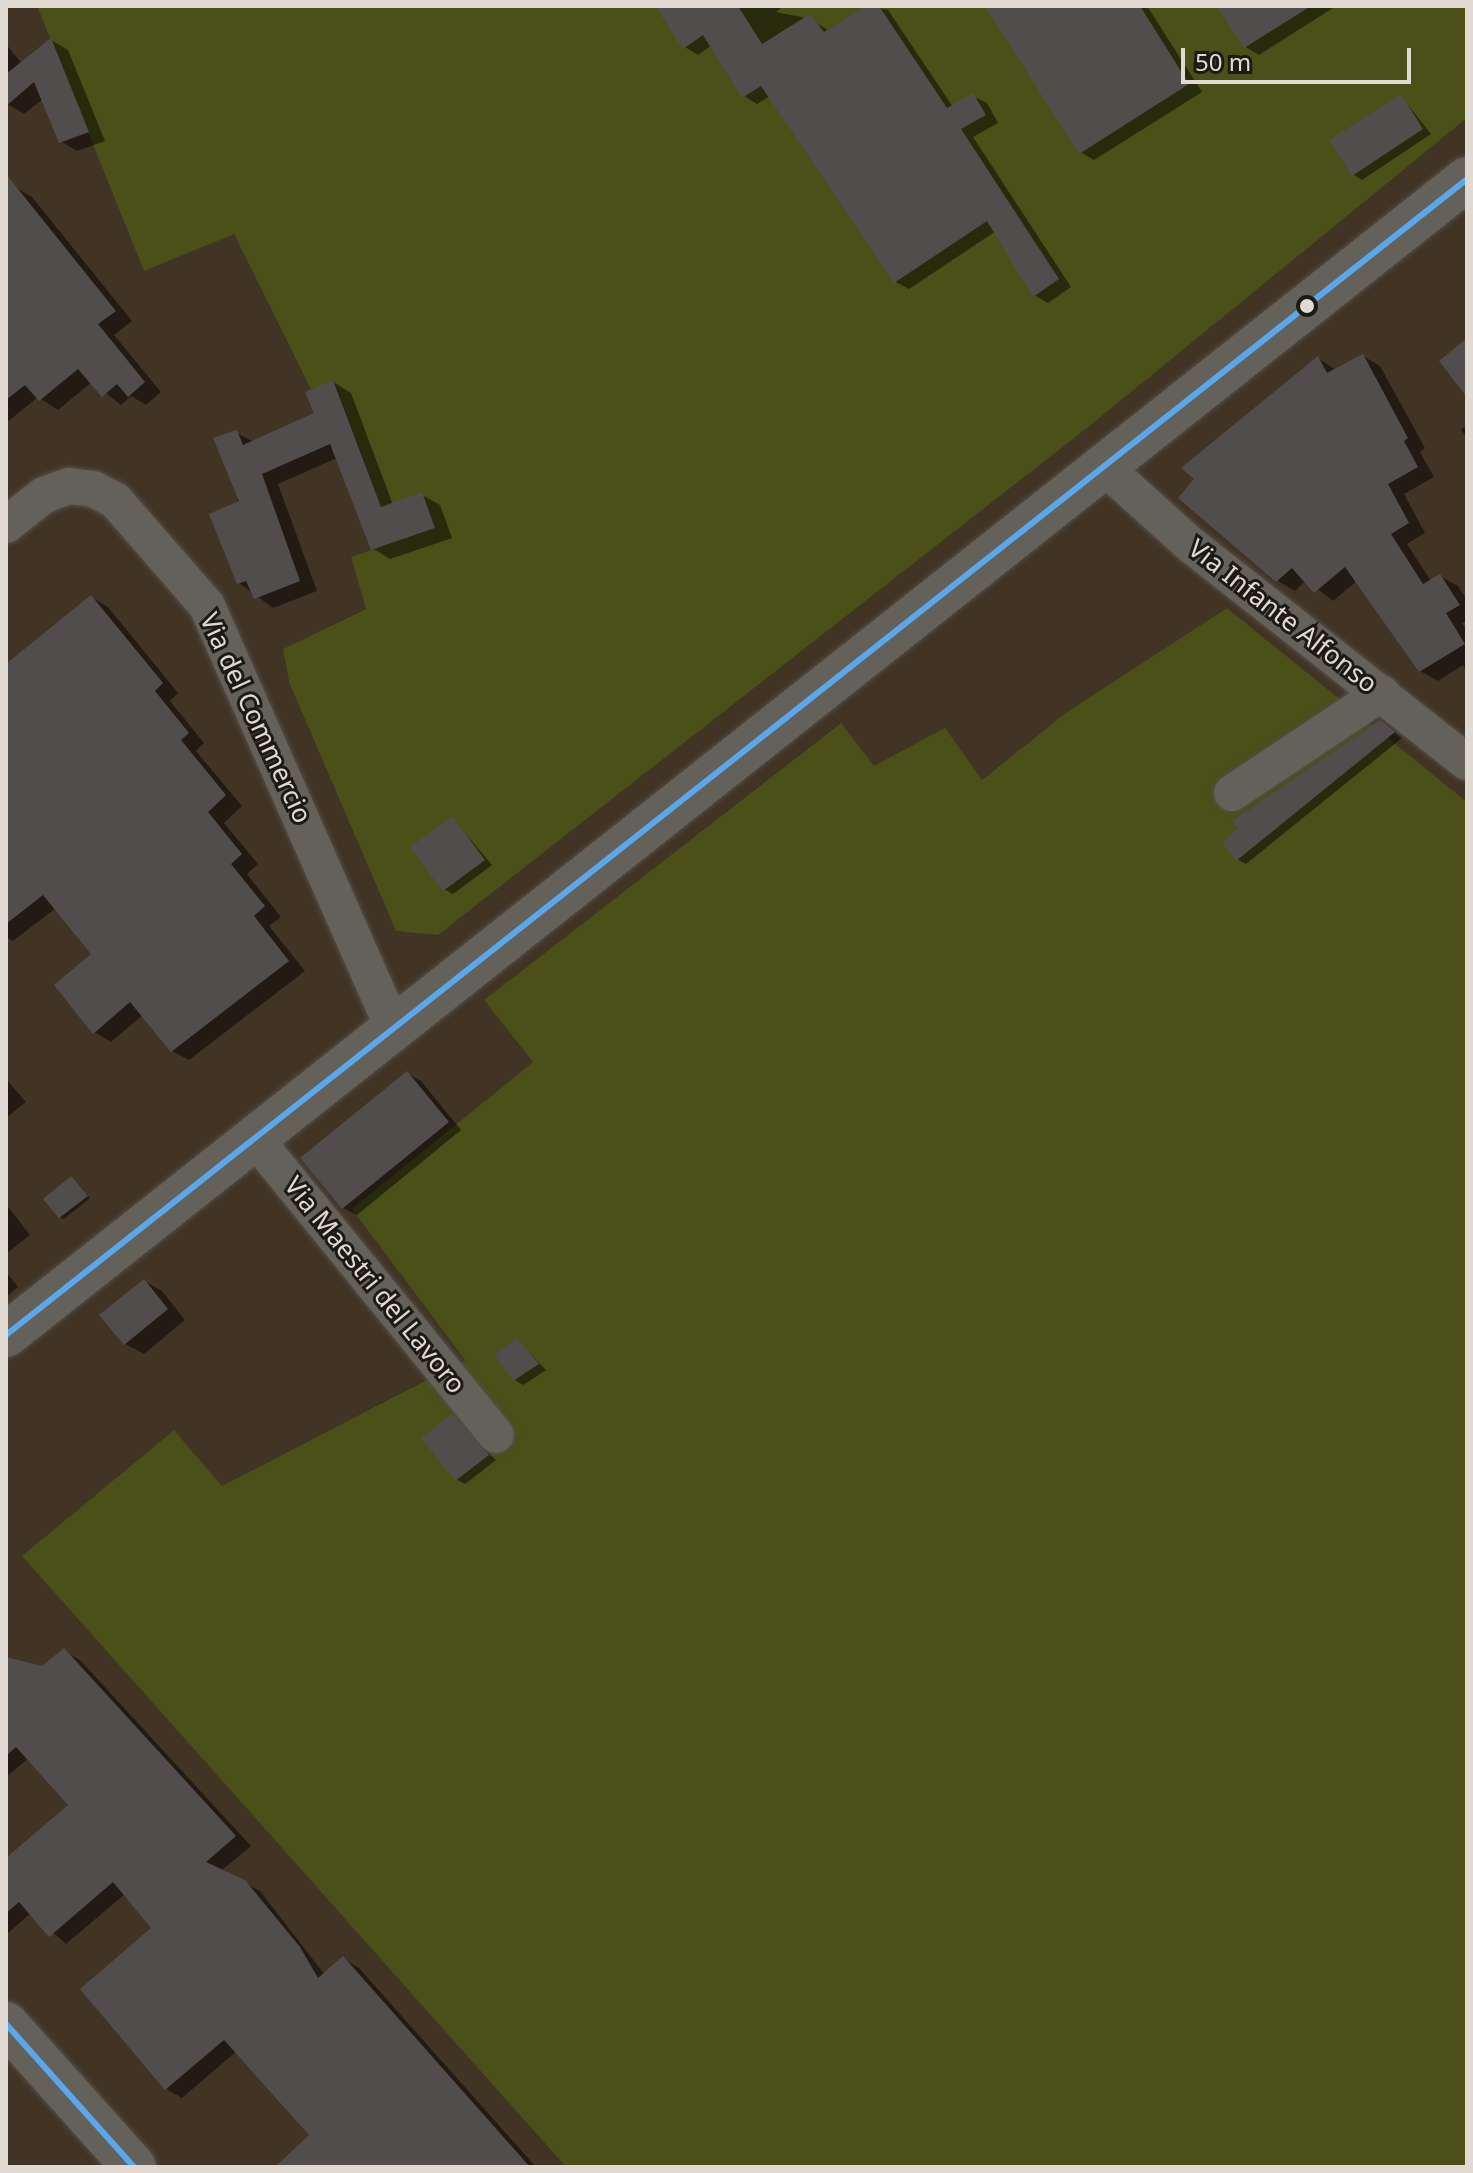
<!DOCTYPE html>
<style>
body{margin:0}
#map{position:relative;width:1473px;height:2173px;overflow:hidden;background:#352f29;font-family:"Noto Sans",sans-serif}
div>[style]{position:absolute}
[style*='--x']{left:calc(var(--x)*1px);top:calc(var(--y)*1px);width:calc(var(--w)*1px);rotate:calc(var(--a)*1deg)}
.built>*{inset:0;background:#423425}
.green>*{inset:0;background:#4b4f18}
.shadow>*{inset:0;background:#0007}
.building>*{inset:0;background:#524d4d}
.roads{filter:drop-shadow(0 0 2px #534e48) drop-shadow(0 0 2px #534e48)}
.minor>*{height:36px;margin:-18px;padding:0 18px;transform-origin:18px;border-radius:18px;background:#64605a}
.secondary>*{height:44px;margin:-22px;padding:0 22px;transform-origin:22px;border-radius:22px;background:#64605a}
.bus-1>*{height:6px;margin:-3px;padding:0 3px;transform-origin:3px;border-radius:3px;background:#5aa8eb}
.dots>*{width:22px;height:22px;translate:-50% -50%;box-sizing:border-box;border:4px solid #1d1913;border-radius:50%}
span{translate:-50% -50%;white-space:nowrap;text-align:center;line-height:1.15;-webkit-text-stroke:6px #1d1913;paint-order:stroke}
.street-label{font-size:26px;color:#e0dad2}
.frame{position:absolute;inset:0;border:8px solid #e0dad2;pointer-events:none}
.scale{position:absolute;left:1181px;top:48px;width:230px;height:36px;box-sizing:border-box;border:4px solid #e0dad2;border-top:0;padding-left:10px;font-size:24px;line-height:28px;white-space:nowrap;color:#e0dad2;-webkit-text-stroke:6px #1d1913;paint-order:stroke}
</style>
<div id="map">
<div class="built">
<div style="clip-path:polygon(6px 6px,37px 6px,144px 271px,233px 233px,310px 389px,333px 380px,381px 507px,422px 492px,435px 528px,351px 557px,366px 608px,283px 649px,289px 682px,396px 931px,438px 935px,1092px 424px,1467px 118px,1467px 802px,1227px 608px,1067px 712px,981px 780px,874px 766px,840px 723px,484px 1000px,534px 1062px,352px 1209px,465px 1359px,222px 1486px,174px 1430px,22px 1556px,566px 2167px,6px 2167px)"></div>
</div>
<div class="green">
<div style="clip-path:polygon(37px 6px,1467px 6px,1467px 118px,1092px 424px,438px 935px,396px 931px,289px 682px,283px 649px,366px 609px,351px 557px,435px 528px,422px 493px,381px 507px,334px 381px,311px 390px,234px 234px,144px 271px)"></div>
<div style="clip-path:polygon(1227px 608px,1467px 802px,1467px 2167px,566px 2167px,22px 1556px,174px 1430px,222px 1486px,465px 1360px,352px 1209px,533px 1062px,484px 1000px,841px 723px,874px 766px,945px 728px,982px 780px,1067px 712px)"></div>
</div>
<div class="shadow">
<div style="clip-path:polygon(657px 6px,784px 6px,776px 12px,811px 19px,829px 31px,869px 6px,888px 10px,953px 107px,973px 96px,987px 103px,998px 123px,973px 137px,1071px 287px,1048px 303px,1034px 295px,996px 231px,909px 289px,896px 282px,770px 96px,757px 104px,744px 96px,712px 45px,698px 55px,685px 47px)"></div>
<div style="clip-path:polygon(987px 6px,1147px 6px,1202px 92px,1094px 160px,1080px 152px)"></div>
<div style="clip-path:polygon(1219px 6px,1336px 6px,1259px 55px,1246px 47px)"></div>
<div style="clip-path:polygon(51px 40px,68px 50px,105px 141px,77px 151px,60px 141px,43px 99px,24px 114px,6px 103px,6px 44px,22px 64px)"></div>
<div style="clip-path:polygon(1401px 96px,1431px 134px,1362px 180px,1354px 175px)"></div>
<div style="clip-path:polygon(15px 187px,32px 197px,132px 321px,114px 335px,161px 392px,146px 405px,131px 396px,121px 405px,92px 382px,58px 410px,38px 397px,6px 423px,6px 194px)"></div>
<div style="clip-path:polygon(1363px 356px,1380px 366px,1425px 448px,1420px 452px,1434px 477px,1404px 494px,1425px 533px,1407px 544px,1431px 581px,1440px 576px,1458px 586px,1467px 600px,1467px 621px,1462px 623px,1467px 631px,1467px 671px,1463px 665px,1438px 681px,1420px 671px,1357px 581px,1333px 601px,1306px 580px,1295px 591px,1278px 581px,1318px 358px,1336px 370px)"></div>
<div style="clip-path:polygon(333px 382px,351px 393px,393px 505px,422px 495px,440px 505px,452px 538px,390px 559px,372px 548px,337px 458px,278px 484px,317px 591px,273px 608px,239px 583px,237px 433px,254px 442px,316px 414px)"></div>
<div style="clip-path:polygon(1467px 425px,1467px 438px,1461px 430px)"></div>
<div style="clip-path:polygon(91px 597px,108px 607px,178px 693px,170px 701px,204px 743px,196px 751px,242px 806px,224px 823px,258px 864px,247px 874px,281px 917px,269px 926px,305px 971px,189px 1060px,172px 1051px,143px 1015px,111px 1042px,94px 1032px,94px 954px,56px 908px,13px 941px,6px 937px,6px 668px)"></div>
<div style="clip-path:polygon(1389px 727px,1402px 738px,1246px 864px,1237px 859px)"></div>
<div style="clip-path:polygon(452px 818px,492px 865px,453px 894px,444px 889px)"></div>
<div style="clip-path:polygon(407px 1073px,421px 1081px,461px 1130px,357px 1215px,343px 1208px)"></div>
<div style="clip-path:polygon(6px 1079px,26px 1102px,6px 1118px)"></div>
<div style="clip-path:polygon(72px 1178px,90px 1198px,64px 1219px,60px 1217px)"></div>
<div style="clip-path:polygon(6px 1204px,30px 1235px,6px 1254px)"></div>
<div style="clip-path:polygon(6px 1272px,18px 1287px,6px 1297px)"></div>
<div style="clip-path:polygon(144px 1281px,162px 1291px,185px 1320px,144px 1354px,125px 1344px)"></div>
<div style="clip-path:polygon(517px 1340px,546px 1370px,523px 1385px,515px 1380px)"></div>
<div style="clip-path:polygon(452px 1417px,496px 1460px,465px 1484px,456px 1479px)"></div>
<div style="clip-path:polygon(64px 1651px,80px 1660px,251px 1846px,221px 1871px,260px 1891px,325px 1975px,344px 1959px,359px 1968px,536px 2167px,278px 2167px,312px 2135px,237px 2051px,182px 2098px,166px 2089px,154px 1928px,125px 1894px,66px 1944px,31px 1913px,6px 1935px,6px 1863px,71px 1805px,29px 1758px,6px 1777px,6px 1659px,43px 1668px)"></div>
</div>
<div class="building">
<div style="clip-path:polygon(655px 6px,738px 6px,762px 44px,810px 14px,824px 32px,866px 6px,879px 6px,947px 108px,973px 93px,986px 115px,961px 129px,1059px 279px,1033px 297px,987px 221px,894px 283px,761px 86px,742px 98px,703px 35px,683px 49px)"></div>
<div style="clip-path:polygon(985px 6px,1140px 6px,1189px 84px,1079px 154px)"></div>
<div style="clip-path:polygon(1217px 6px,1311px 6px,1244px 48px)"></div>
<div style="clip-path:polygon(51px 38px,89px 132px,59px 143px,34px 82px,6px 106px,6px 74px)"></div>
<div style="clip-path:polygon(1401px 94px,1423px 129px,1352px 176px,1329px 140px)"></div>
<div style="clip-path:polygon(6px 174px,116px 311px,98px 324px,145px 382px,128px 397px,117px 384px,102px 397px,78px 369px,39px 401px,25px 385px,6px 400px)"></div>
<div style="clip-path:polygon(1467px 338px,1467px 397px,1439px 361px)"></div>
<div style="clip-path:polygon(1363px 354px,1408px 438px,1404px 441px,1418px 467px,1388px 484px,1409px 523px,1391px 534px,1423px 584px,1440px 574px,1460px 605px,1446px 613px,1465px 644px,1419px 672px,1345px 567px,1314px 593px,1292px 568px,1276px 582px,1178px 498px,1194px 479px,1181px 468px,1318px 356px,1327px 373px)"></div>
<div style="clip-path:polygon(333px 380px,381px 507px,422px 492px,435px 528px,371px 550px,330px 444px,262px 474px,300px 581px,254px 599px,246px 581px,237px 584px,209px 514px,239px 501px,213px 438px,237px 430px,243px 445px,314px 413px,305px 392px)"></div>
<div style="clip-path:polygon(91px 595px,163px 683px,155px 691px,189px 733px,181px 740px,226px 795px,208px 812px,242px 854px,231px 864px,265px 906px,254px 916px,289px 961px,171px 1052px,130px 1002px,93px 1034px,54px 985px,91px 954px,43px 895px,6px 924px,6px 664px)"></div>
<div style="clip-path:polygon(1380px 720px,1395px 732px,1236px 861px,1222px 842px,1238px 829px,1232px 821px)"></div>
<div style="clip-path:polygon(452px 816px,485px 860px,443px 891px,410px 847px)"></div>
<div style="clip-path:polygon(407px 1071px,449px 1122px,342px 1209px,300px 1158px)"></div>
<div style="clip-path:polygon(71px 1176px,88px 1196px,59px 1218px,43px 1199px)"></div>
<div style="clip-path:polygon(144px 1279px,168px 1309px,124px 1345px,99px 1315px)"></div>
<div style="clip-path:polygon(517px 1338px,539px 1364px,513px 1381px,494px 1354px)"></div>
<div style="clip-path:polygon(452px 1414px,489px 1455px,455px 1481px,421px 1438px)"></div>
<div style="clip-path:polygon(64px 1648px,236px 1836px,206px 1862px,245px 1880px,300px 1947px,318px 1978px,343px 1956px,530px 2167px,275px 2167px,309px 2135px,224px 2040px,165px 2090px,80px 1989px,151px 1928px,113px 1882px,49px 1937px,19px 1902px,6px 1913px,6px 1858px,68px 1805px,16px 1747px,6px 1756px,6px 1657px,42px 1666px)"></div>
</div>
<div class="roads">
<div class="minor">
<div style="--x:1102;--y:465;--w:120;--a:42"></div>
<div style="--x:1191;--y:545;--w:351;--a:38.2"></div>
<div style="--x:6;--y:525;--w:48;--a:-38.3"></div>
<div style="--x:44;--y:495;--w:27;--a:-20"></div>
<div style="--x:69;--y:486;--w:24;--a:7"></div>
<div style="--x:93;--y:489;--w:25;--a:27"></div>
<div style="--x:115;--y:500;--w:140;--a:49"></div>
<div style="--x:207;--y:606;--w:461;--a:66.2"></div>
<div style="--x:1232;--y:793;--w:180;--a:-33.7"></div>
<div style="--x:253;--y:1136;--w:385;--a:50.9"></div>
</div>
<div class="secondary">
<div style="--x:6;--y:1335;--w:1863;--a:-38.35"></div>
<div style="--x:6;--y:2024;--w:192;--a:48.2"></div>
</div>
</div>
<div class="bus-1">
<div style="--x:6;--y:1335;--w:1863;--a:-38.35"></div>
<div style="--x:6;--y:2024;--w:192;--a:48.2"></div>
</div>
<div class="dots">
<div style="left:1307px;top:306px;background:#e0dad2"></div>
</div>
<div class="street-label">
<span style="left:1283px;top:616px;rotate:38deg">Via Infante Alfonso</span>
<span style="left:256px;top:718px;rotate:65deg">Via del Commercio</span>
<span style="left:375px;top:1285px;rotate:51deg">Via Maestri del Lavoro</span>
</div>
<div class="frame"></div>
<div class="scale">50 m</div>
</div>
